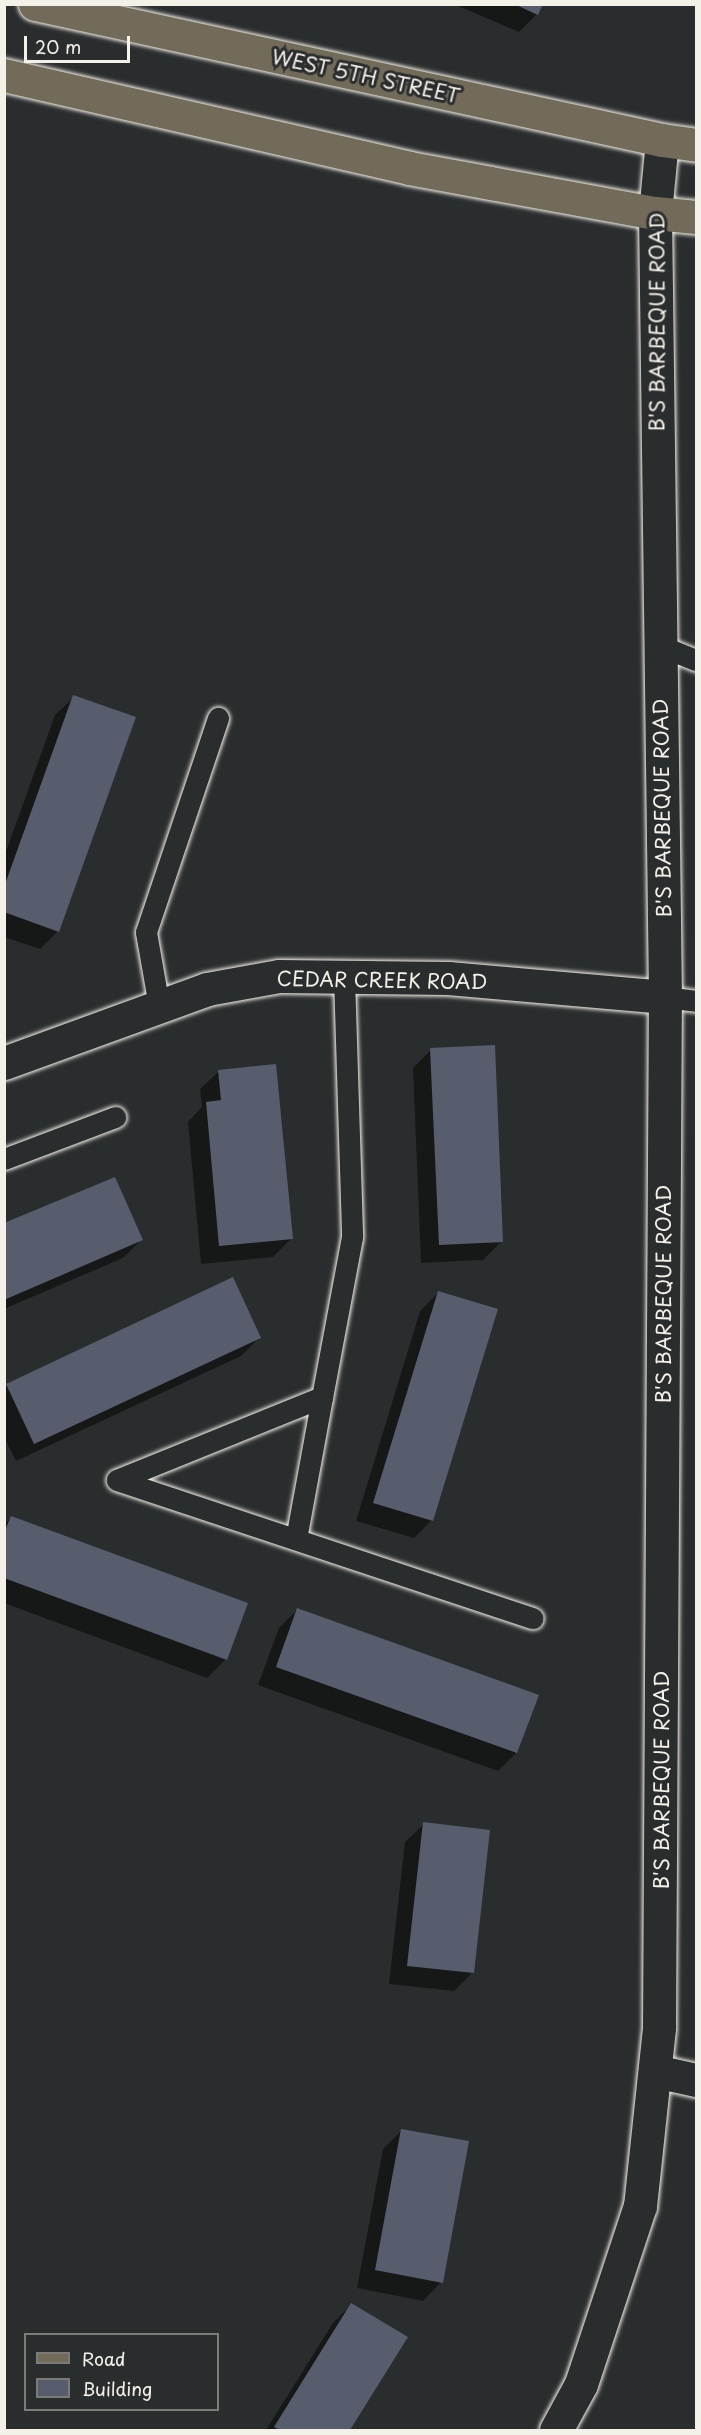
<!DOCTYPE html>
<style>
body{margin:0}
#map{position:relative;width:701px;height:2435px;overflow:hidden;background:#2a2d2e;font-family:"Playpen Sans",sans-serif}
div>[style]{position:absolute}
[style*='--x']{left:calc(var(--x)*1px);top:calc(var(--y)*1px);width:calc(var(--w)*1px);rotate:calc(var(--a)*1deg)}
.shadow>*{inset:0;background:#0007}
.building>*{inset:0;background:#585d6e}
.roads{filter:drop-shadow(0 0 2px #f4f1e8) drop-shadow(0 0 2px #f4f1e8)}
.service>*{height:21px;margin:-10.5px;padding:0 10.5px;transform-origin:10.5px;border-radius:10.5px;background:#2a2d2e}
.minor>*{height:33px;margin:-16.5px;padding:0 16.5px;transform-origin:16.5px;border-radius:16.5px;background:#2a2d2e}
.tertiary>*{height:33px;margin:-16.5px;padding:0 16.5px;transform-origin:16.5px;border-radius:16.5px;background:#2a2d2e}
.primary>*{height:33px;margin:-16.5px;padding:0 16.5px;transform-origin:16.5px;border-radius:16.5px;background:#736b5a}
span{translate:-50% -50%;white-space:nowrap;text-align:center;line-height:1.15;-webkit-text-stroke:6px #2a2d2e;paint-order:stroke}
.street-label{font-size:20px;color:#f4f1e8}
.frame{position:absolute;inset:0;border:6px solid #f4f1e8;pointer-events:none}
.legend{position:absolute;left:24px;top:2333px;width:195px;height:78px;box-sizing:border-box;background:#2a2d2e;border:2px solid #7b7b78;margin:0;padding:8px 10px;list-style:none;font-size:18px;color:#f4f1e8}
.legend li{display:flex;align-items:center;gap:12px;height:30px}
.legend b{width:30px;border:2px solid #7b7b78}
.scale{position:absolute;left:24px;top:36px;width:106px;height:27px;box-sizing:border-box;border:3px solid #f4f1e8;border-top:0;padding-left:8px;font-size:18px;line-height:21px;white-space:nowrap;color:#f4f1e8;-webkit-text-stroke:4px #2a2d2e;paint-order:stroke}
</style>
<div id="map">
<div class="shadow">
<div style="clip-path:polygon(541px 4px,537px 14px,519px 32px,456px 5px)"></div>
<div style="clip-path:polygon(74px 697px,58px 931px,40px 949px,4px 937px,4px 857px,55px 715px)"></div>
<div style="clip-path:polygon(431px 1050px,502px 1241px,483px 1260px,421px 1263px,413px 1068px)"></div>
<div style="clip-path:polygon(219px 1071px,291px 1239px,273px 1257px,201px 1264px,188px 1122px,202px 1107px,200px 1089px)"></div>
<div style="clip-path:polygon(4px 1225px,141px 1240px,123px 1258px,4px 1309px)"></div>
<div style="clip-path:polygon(438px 1293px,432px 1520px,414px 1538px,356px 1521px,420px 1311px)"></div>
<div style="clip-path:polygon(260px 1337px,241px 1356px,16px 1461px,4px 1437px,4px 1387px,7px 1385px)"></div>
<div style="clip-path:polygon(11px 1518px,226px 1659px,207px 1678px,4px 1603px,4px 1524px)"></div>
<div style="clip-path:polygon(297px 1610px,516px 1753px,498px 1771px,258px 1685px,279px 1628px)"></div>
<div style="clip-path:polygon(424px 1824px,472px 1973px,454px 1991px,389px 1984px,405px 1842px)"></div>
<div style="clip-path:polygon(402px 2130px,441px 2282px,423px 2301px,357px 2288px,383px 2149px)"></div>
<div style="clip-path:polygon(351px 2305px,406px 2338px,348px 2430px,266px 2430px,333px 2323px)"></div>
</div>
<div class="building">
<div style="clip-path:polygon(514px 4px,543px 4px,538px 15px)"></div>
<div style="clip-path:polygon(73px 695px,136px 717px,59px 932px,4px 912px,4px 887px)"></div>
<div style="clip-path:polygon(495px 1045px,503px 1242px,439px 1245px,430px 1048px)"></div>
<div style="clip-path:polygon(276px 1064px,293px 1239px,219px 1246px,206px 1102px,221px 1100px,218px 1070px)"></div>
<div style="clip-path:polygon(115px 1177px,143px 1240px,4px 1300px,4px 1223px)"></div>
<div style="clip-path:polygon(233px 1277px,261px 1338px,34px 1444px,6px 1384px)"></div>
<div style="clip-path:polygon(438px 1291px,498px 1309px,433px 1521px,373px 1503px)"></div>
<div style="clip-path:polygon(11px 1516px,248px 1603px,227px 1660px,4px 1578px,4px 1533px)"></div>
<div style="clip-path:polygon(297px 1608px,539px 1695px,517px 1753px,276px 1667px)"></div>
<div style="clip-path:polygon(423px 1822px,490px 1830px,474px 1973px,407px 1966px)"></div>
<div style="clip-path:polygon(401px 2129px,469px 2141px,443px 2283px,375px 2270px)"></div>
<div style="clip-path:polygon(351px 2303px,408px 2337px,350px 2430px,280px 2430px,274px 2427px)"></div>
</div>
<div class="roads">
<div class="service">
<div style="--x:661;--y:646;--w:38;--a:22"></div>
<div style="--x:344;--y:977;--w:260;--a:88.2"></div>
<div style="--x:352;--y:1237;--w:163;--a:100.6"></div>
<div style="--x:322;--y:1397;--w:221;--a:158"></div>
<div style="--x:117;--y:1480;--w:438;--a:18.4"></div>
<div style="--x:665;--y:997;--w:31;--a:7"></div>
<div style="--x:159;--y:1006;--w:75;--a:-100"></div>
<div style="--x:146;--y:932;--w:226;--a:-71.4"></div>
<div style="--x:4;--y:1159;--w:119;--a:-20.7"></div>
<div style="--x:296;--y:1539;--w:144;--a:-79.6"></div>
</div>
<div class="minor">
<div style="--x:4;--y:1063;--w:216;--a:-20"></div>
<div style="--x:207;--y:989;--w:73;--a:-10.2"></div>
<div style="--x:279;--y:976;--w:169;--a:0.7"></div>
<div style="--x:448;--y:978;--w:218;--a:5"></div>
<div style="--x:655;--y:2071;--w:42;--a:12.4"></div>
</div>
<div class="tertiary">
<div style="--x:556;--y:2430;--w:52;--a:-61.5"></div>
<div style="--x:581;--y:2384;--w:188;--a:-71.7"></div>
<div style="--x:640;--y:2206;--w:179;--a:-83.9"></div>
<div style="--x:659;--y:2028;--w:1031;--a:-89.67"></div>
<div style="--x:665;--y:997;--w:784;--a:-90.73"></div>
<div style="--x:655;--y:213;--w:73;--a:-84.5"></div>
</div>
<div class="primary">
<div style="--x:35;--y:4;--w:642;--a:12.24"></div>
<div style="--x:662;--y:140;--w:34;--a:8"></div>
<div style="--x:4;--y:75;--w:416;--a:12.9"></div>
<div style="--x:409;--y:168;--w:250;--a:10.4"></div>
<div style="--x:655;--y:213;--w:41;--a:5.6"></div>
</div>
</div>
<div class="street-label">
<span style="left:366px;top:76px;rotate:12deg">WEST 5TH STREET</span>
<span style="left:657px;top:322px;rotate:-90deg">B'S BARBEQUE ROAD</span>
<span style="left:662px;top:808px;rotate:-91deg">B'S BARBEQUE ROAD</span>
<span style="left:382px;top:980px;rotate:1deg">CEDAR CREEK ROAD</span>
<span style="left:663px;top:1294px;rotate:-90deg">B'S BARBEQUE ROAD</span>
<span style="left:661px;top:1780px;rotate:-90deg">B'S BARBEQUE ROAD</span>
</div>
<div class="frame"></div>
<ul class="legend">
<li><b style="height:8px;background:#736b5a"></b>Road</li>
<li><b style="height:16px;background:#585d6e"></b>Building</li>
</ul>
<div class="scale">20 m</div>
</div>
